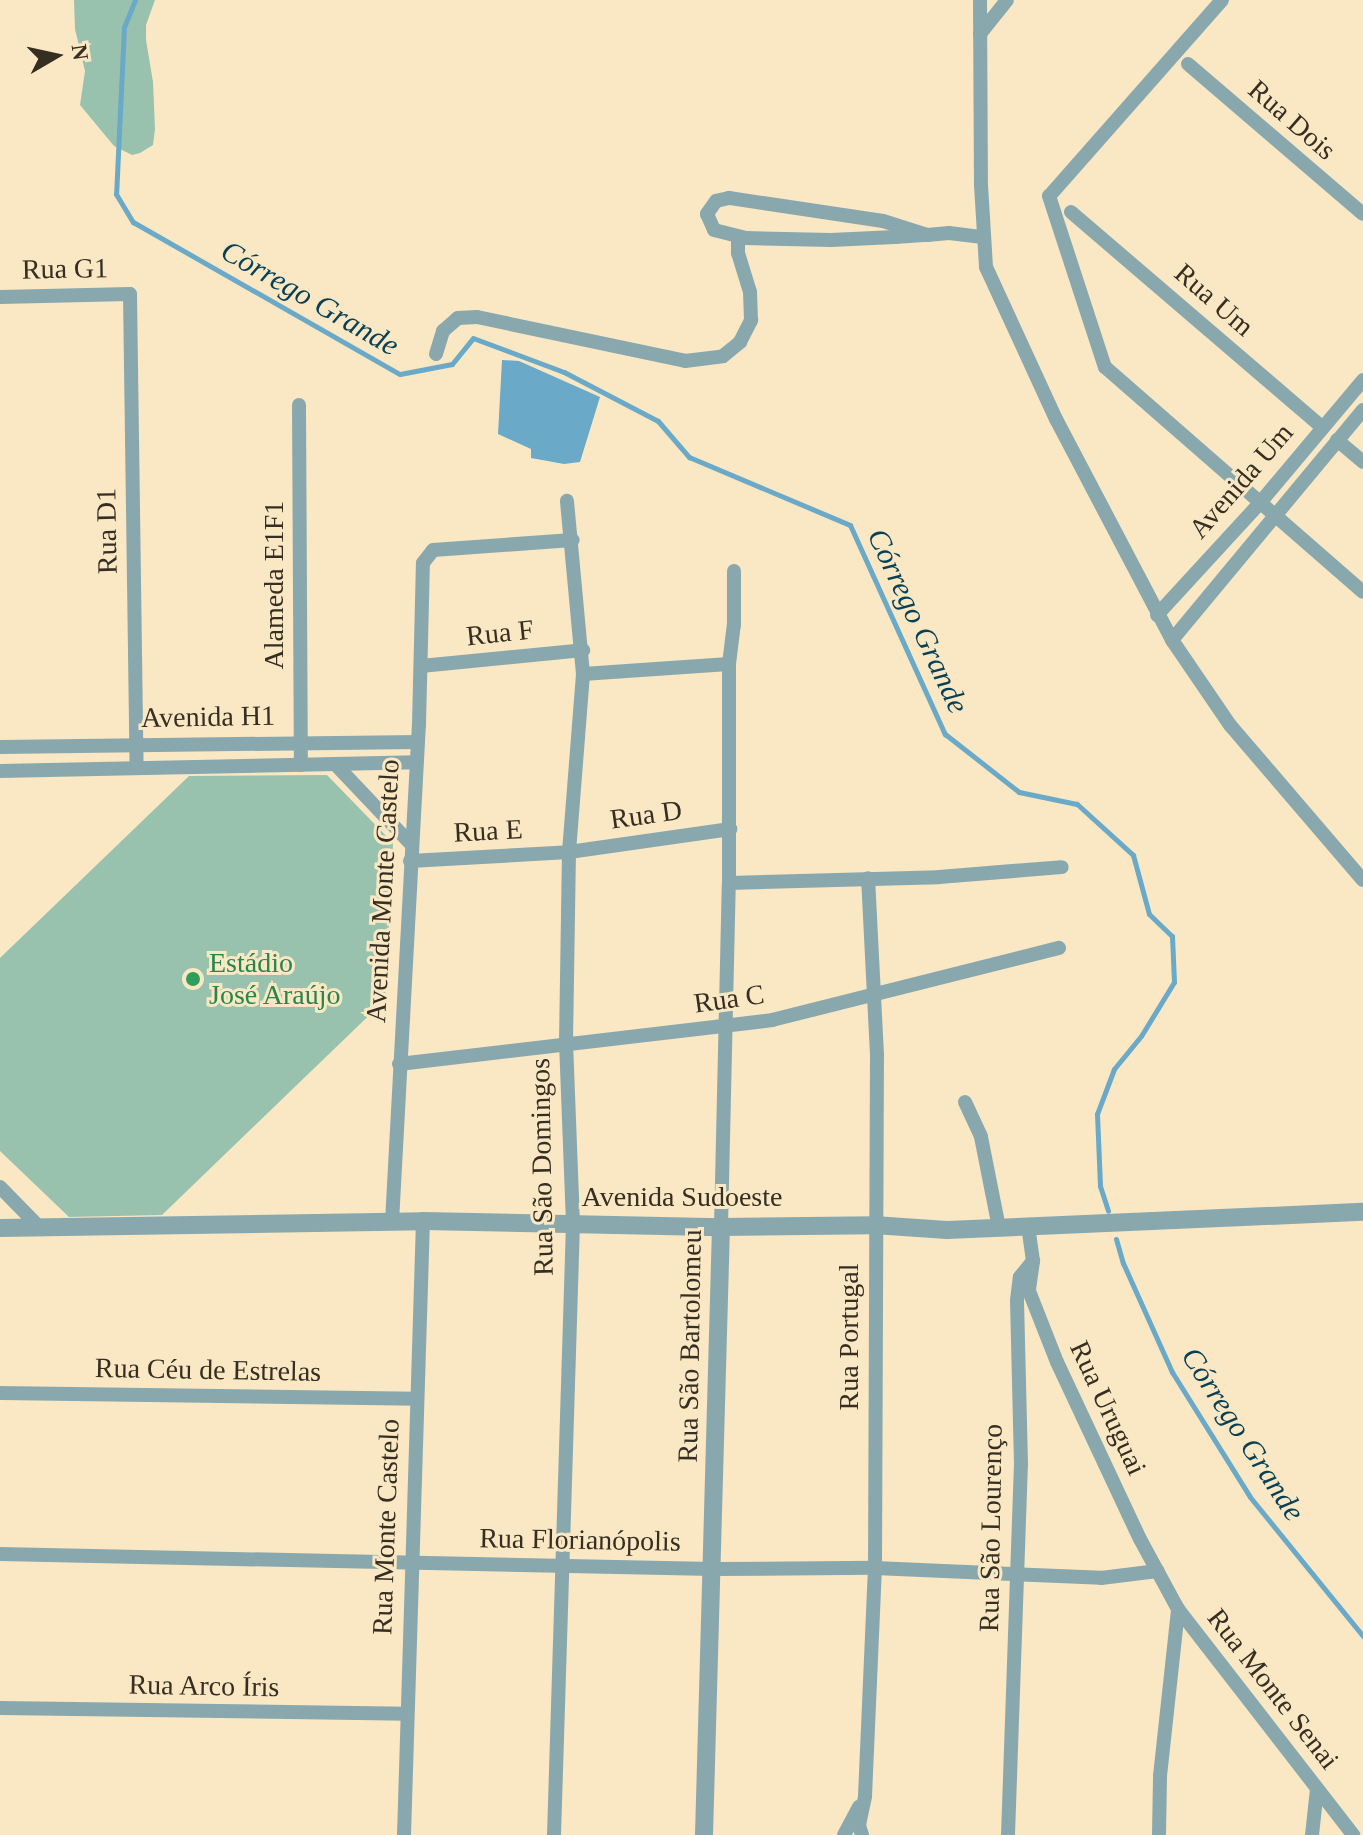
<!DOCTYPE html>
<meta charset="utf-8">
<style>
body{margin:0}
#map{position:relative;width:1363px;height:1835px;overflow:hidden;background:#fae8c5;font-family:Georgia,serif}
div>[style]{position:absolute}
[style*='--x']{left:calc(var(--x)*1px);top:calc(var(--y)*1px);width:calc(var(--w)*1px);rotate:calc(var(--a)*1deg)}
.green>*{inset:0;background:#98c2ad}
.water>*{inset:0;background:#6aa9c7}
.stream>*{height:5px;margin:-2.5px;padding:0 2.5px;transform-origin:2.5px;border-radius:2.5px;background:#6aa9c7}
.minor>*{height:14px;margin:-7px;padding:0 7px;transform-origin:7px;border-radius:7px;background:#89a8ae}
.tertiary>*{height:18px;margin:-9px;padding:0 9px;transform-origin:9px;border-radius:9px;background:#89a8ae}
.dots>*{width:22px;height:22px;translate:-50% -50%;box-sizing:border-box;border:4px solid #fae8c5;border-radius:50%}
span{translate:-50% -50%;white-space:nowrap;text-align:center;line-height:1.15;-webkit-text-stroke:6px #fae8c5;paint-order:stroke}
.street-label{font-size:28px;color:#352e21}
.leisure-label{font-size:28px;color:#27864d}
.left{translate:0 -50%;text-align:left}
.water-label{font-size:30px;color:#073f54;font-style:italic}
.north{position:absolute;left:16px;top:16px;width:80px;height:80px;-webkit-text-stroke:6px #fae8c5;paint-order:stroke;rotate:81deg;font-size:22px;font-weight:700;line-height:32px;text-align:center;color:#352e21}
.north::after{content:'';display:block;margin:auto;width:28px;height:36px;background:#352e21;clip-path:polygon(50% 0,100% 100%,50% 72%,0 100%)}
</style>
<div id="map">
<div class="green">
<div style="clip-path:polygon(74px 0,155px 0,146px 25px,146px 40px,153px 82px,155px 129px,153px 145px,140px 153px,132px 155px,114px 146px,80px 105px,85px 71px,75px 29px)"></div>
<div style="clip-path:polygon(327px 775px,393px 843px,385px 1000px,162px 1215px,69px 1217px,0 1151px,0 958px,189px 776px)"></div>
</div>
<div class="water">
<div style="clip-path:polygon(502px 360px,519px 361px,600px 397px,580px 462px,564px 464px,531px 458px,531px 449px,498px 434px)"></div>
</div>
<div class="stream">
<div style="--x:135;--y:0;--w:29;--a:112"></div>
<div style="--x:124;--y:27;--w:167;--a:92.7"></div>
<div style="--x:116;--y:194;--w:33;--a:59"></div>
<div style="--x:133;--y:222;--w:307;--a:29.7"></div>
<div style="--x:400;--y:374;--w:53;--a:-10.9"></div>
<div style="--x:452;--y:364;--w:33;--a:-51"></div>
<div style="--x:473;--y:338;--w:97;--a:20.5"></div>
<div style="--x:564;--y:372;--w:106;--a:27.5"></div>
<div style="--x:658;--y:421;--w:48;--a:49.3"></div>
<div style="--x:689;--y:457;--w:175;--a:22.9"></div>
<div style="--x:850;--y:525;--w:230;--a:65.6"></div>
<div style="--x:945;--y:734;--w:94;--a:38.1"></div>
<div style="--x:1019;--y:792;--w:59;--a:11.7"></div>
<div style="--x:1077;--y:804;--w:76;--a:42.3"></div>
<div style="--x:1133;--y:855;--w:61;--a:74.8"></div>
<div style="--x:1149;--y:914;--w:32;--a:44"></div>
<div style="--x:1172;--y:936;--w:46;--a:87.5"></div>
<div style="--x:1174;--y:982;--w:63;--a:121.4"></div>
<div style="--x:1141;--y:1036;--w:43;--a:129.3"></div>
<div style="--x:1114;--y:1069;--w:48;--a:110.7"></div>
<div style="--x:1097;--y:1114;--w:72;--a:87.6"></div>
<div style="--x:1100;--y:1186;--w:26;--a:72"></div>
<div style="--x:1116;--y:1239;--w:25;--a:74"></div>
<div style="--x:1123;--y:1263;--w:120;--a:65.8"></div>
<div style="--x:1172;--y:1372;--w:147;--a:58"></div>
<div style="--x:1250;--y:1497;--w:179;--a:50.9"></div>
</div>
<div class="minor">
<div style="--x:980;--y:0;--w:185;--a:89.7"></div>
<div style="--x:981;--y:185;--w:82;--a:86.5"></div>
<div style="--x:986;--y:267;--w:167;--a:65.3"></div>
<div style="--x:1056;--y:419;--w:250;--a:62.3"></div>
<div style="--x:1172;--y:640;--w:103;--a:55.7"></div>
<div style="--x:1230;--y:725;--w:204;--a:49.4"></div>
<div style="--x:1222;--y:0;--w:261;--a:131.4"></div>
<div style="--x:1049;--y:196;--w:180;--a:71.9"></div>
<div style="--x:1105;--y:367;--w:342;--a:41.1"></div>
<div style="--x:980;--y:34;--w:43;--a:-51.5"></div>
<div style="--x:1188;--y:64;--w:230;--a:40.6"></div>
<div style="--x:1071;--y:212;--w:330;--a:40.6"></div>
<div style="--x:927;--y:235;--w:46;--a:-162.3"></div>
<div style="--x:883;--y:221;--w:156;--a:-171.5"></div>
<div style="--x:729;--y:198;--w:13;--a:167"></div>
<div style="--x:716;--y:201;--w:16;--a:125"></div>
<div style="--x:707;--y:214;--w:17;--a:66"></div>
<div style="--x:714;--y:230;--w:32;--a:14"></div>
<div style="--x:745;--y:238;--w:86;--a:1.3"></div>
<div style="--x:831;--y:240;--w:64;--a:-2.7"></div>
<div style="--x:895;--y:237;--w:32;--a:-4"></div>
<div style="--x:927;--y:235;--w:22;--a:-5"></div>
<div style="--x:949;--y:233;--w:34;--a:7"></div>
<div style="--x:0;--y:297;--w:130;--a:-1.3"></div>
<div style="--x:130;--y:294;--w:473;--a:89.2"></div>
<div style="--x:436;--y:354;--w:24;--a:-73"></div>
<div style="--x:443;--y:331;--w:20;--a:-41"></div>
<div style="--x:458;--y:318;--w:19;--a:-3"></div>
<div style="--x:477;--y:317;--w:213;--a:11.9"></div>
<div style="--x:685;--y:361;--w:38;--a:-7"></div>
<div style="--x:723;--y:356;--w:22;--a:-39"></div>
<div style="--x:740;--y:342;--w:25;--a:-63"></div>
<div style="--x:751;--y:320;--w:28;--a:-92"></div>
<div style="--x:750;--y:292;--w:41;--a:-107.1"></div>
<div style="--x:738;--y:253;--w:16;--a:-90"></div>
<div style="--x:299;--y:405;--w:360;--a:89.7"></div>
<div style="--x:1337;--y:440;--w:34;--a:40"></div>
<div style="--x:1157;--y:615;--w:151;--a:-47.4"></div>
<div style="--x:1259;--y:504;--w:162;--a:-50"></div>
<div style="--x:1172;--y:640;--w:299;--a:-50.3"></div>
<div style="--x:421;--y:666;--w:163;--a:-5.6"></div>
<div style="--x:583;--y:674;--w:146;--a:-3.9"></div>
<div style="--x:0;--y:747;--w:418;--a:-0.7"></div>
<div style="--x:335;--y:764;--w:112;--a:46.5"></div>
<div style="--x:0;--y:771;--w:416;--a:-1.2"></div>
<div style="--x:410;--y:861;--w:159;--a:-3.2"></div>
<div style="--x:569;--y:852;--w:163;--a:-8.1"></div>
<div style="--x:729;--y:883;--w:210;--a:-1.6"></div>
<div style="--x:939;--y:877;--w:123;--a:-4.6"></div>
<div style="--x:399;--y:1064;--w:376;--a:-6.7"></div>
<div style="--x:772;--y:1020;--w:296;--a:-14.1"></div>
<div style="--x:965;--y:1102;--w:38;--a:65"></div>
<div style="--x:981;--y:1137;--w:93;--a:78.8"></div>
<div style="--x:0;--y:1187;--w:59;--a:45.7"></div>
<div style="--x:392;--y:1222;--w:499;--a:-86.9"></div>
<div style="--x:419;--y:724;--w:161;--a:-88.6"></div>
<div style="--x:423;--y:563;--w:16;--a:-52"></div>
<div style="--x:433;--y:550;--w:140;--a:-4.1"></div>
<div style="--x:721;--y:1227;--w:344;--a:-88.7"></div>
<div style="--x:729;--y:883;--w:219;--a:-90"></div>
<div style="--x:729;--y:664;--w:39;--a:-83"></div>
<div style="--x:734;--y:625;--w:54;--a:-90"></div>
<div style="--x:1033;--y:1261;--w:30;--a:98"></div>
<div style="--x:1029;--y:1291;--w:76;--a:68.5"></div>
<div style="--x:1057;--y:1362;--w:195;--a:64.9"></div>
<div style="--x:1140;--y:1539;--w:80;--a:61.5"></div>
<div style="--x:1178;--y:1609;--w:286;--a:52.2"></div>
<div style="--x:0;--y:1393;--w:416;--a:0.8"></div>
<div style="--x:0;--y:1554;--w:713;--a:1.21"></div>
<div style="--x:713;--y:1569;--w:162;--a:-0.4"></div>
<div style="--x:875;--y:1568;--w:226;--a:2.5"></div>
<div style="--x:1101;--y:1578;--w:57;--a:-7"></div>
<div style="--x:0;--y:1708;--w:407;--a:0.8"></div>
<div style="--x:404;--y:1835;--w:614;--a:-88.23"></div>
<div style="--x:554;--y:1835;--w:611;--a:-88.22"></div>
<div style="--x:573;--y:1224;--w:182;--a:-92.2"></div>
<div style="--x:566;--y:1042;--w:190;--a:-89.1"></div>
<div style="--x:569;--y:852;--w:179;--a:-85.5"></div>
<div style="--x:583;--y:674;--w:174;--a:-95.3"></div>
<div style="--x:844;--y:1835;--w:32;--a:-62"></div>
<div style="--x:862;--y:1835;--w:10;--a:-107"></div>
<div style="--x:859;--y:1825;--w:30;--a:-78"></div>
<div style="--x:865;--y:1796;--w:228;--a:-87.5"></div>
<div style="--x:875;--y:1568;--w:513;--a:-89.78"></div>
<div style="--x:877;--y:1055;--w:177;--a:-92.9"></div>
<div style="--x:1008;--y:1835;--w:371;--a:-88"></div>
<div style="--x:1021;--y:1464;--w:164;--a:-91.4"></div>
<div style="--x:1017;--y:1300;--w:23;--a:-83"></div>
<div style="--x:1020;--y:1277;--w:21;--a:-51"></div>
<div style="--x:1033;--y:1261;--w:34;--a:-98"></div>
<div style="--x:1159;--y:1835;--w:59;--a:-89"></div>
<div style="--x:1160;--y:1776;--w:168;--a:-83.8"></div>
<div style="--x:1312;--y:1835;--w:46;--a:-83.8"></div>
</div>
<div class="tertiary">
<div style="--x:0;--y:1228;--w:423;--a:-0.9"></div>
<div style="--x:423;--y:1221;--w:298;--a:1.2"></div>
<div style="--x:721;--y:1227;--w:153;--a:-0.7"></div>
<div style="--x:874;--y:1225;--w:73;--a:3.9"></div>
<div style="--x:947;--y:1230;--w:416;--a:-2.5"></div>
<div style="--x:704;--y:1835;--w:608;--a:-88.4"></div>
</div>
<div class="dots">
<div style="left:193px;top:979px;background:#2e9e5b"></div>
</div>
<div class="street-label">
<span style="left:1292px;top:120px;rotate:41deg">Rua Dois</span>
<span style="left:65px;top:269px;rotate:-1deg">Rua G1</span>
<span style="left:1214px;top:300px;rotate:41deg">Rua Um</span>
<span style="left:1241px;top:481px;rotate:-49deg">Avenida Um</span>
<span style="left:107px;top:531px;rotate:-91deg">Rua D1</span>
<span style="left:274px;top:585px;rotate:-90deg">Alameda E1F1</span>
<span style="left:500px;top:633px;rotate:-6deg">Rua F</span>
<span style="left:208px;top:717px;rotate:-1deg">Avenida H1</span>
<span style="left:646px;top:815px;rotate:-8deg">Rua D</span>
<span style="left:488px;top:831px;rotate:-3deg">Rua E</span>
<span style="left:383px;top:891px;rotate:-87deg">Avenida Monte Castelo</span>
<span style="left:729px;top:999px;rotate:-8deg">Rua C</span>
<span style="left:542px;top:1167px;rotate:-91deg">Rua São Domingos</span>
<span style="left:682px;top:1197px">Avenida Sudoeste</span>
<span style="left:849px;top:1337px;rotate:-90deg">Rua Portugal</span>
<span style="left:690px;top:1346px;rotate:-89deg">Rua São Bartolomeu</span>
<span style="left:208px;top:1370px;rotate:1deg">Rua Céu de Estrelas</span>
<span style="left:1108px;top:1408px;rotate:65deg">Rua Uruguai</span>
<span style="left:386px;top:1527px;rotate:-88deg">Rua Monte Castelo</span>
<span style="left:991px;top:1528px;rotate:-89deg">Rua São Lourenço</span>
<span style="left:580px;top:1540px;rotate:1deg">Rua Florianópolis</span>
<span style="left:204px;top:1686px;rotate:1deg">Rua Arco Íris</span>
<span style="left:1273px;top:1689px;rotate:52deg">Rua Monte Senai</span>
</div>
<div class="leisure-label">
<span class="left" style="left:209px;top:979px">Estádio<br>José Araújo</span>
</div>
<div class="water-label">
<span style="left:310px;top:298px;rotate:30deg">Córrego Grande</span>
<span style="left:918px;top:621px;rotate:65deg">Córrego Grande</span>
<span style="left:1243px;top:1434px;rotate:57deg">Córrego Grande</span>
</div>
<div class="north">N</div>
</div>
